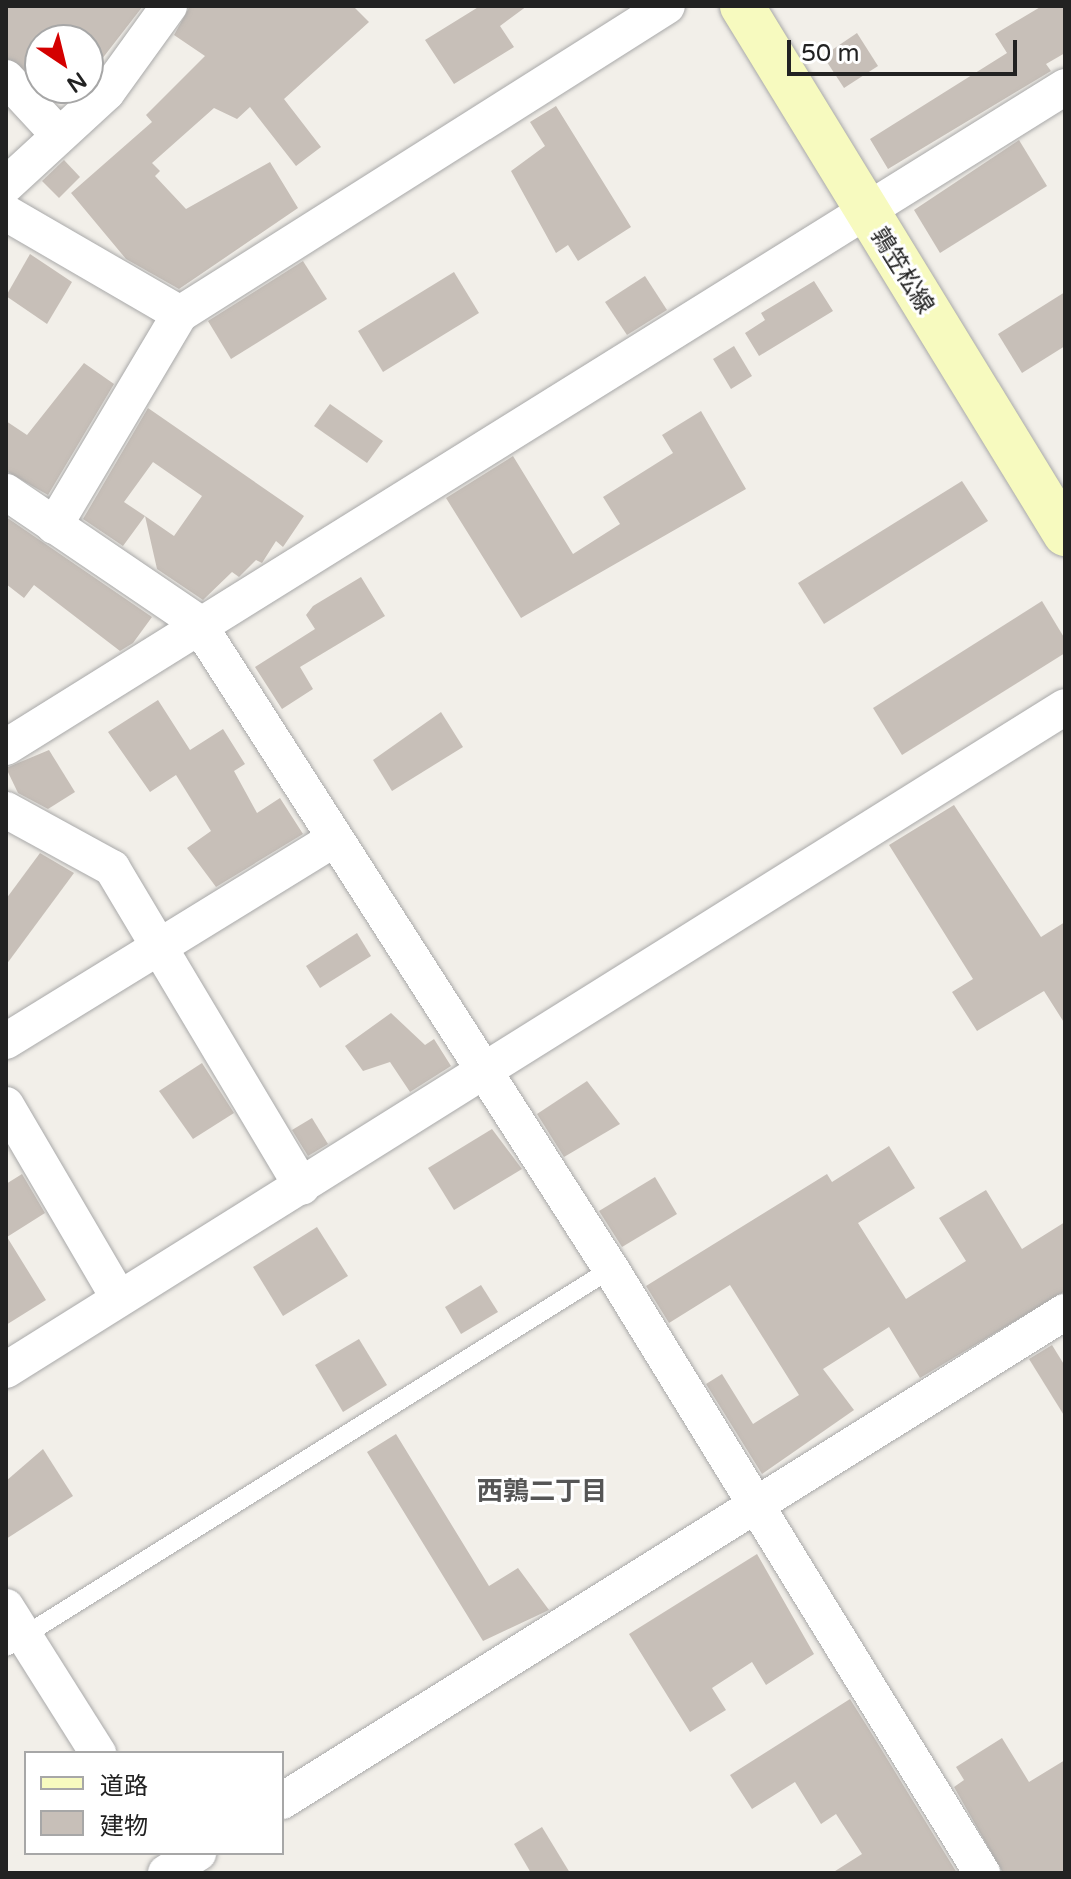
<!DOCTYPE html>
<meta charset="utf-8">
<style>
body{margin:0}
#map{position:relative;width:1071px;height:1879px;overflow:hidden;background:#f2efe9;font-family:"Varela Round","Noto Sans JP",sans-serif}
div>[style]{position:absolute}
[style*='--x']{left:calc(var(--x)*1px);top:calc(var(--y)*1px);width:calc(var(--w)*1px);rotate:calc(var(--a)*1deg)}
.building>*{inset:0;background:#c7bfb8}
.roads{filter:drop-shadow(0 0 2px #a9a9a9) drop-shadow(0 0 2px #a9a9a9)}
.lane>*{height:18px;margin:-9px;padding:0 9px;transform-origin:9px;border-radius:9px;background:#fff}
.street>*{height:36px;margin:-18px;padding:0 18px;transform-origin:18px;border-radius:18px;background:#fff}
.secondary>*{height:44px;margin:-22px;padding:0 22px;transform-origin:22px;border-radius:22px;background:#f7fabf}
span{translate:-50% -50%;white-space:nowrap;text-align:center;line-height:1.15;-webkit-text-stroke:6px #fff;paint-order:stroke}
.street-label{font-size:24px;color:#222}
.neighbourhood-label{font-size:26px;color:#555;font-weight:700}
.frame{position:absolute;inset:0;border:8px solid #222;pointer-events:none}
.legend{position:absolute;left:24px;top:1751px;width:260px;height:104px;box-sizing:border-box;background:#fff;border:2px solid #a7a7a7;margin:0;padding:10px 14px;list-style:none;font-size:24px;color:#222}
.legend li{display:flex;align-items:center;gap:16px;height:40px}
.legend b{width:40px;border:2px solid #a7a7a7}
.north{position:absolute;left:24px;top:24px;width:80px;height:80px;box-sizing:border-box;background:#fff;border:2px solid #a7a7a7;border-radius:50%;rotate:145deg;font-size:22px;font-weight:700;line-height:32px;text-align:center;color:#222}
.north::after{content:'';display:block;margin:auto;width:28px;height:36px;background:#d40000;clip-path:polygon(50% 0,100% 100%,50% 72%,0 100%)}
.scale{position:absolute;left:787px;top:40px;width:230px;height:36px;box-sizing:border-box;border:4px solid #222;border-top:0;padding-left:10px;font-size:24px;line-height:28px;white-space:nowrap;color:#222;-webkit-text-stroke:6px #fff;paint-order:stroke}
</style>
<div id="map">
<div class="building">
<div style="clip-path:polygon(6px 6px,143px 6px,88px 77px,88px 40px,40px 40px,40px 84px,6px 58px)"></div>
<div style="clip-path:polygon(190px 6px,353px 6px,369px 22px,284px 99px,321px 147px,296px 166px,250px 107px,237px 119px,214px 108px,152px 163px,160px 171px,155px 176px,186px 209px,270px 162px,298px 208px,179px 289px,126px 259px,71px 193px,152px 122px,146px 115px,205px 56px,174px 35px)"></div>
<div style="clip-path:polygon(480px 6px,527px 6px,500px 26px,514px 47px,454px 84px,425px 40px)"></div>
<div style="clip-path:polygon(1042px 6px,1065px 6px,1065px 53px,1046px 64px,1051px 71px,888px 169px,870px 139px,1007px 53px,995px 34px)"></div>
<div style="clip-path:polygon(857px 33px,878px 66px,844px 88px,823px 56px)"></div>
<div style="clip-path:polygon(556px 106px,631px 227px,578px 261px,568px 245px,556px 253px,511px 171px,545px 146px,530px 122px)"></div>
<div style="clip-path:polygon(1019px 140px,1047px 186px,940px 253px,914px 210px)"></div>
<div style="clip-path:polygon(64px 160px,80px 177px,59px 198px,42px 181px)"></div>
<div style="clip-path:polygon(30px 254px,72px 282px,47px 324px,6px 296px)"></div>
<div style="clip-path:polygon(303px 261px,327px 299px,231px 359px,208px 321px)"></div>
<div style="clip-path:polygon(454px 272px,479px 313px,383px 372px,358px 331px)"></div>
<div style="clip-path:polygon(645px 276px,667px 310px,627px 335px,605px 302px)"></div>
<div style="clip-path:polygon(814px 281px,833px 311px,759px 356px,745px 333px,765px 320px,761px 313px)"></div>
<div style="clip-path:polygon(1065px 292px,1065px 346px,1022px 373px,998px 334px)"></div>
<div style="clip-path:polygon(734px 346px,752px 376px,731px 389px,713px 359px)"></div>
<div style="clip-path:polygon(84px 363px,114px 384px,48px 495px,6px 471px,6px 421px,27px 435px)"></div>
<div style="clip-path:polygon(330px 404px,383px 441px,367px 463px,314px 426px)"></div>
<div style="clip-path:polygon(148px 408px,304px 516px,283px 547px,276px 541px,262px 563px,256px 560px,239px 577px,232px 572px,203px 600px,157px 569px,145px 516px,174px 536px,202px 496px,153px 462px,124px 502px,145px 516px,123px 546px,83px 519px)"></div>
<div style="clip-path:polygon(701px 411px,746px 489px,521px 618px,446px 498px,513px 456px,573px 554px,620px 524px,603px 497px,673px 453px,662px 435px)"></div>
<div style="clip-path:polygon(962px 481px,988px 521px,824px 624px,798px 583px)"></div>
<div style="clip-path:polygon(6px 517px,152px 617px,133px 643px,120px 651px,34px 585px,24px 598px,6px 584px)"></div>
<div style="clip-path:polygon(361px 577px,385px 616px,300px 667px,313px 689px,282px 709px,255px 667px,315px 629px,306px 615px,313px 606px)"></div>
<div style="clip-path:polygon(1042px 601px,1065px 639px,1065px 653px,902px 755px,873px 708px)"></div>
<div style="clip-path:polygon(158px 700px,190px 750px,223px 729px,245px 764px,234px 771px,257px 813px,280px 798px,303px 834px,216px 887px,187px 848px,211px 831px,176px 775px,150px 792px,108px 732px)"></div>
<div style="clip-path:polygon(441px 712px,463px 747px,392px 791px,373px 760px)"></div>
<div style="clip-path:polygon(49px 750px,75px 792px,48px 809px,18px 793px,6px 768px)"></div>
<div style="clip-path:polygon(954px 805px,1041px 937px,1065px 922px,1065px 1024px,1044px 991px,977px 1031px,952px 992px,973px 979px,889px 845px)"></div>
<div style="clip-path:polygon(40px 853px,74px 873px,6px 965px,6px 899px)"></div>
<div style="clip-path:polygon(357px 933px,371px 956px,320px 988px,306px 966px)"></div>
<div style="clip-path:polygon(391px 1013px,425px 1045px,434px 1039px,451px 1066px,410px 1092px,390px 1062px,363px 1071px,345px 1046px)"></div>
<div style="clip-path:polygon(202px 1063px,234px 1113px,193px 1139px,159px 1091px)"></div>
<div style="clip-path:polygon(587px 1081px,620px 1124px,564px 1157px,537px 1114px)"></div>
<div style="clip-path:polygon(312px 1118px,328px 1144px,308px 1156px,292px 1130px)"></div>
<div style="clip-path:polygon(492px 1129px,522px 1169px,454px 1210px,428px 1168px)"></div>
<div style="clip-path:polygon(889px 1146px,915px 1188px,858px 1223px,906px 1299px,966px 1261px,939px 1218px,986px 1190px,1022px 1249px,1065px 1222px,1065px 1291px,920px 1378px,889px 1327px,823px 1369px,854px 1410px,762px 1474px,706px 1384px,722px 1374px,753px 1424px,799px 1395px,730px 1285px,669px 1323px,646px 1286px,827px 1174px,832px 1182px)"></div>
<div style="clip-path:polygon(22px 1174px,45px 1213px,7px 1237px,46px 1300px,6px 1325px,6px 1184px)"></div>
<div style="clip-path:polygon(655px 1177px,677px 1214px,622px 1247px,599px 1211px)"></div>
<div style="clip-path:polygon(317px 1227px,348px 1276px,283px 1316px,253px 1267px)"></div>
<div style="clip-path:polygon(481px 1285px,498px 1312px,461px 1334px,445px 1307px)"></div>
<div style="clip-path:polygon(359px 1339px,387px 1385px,343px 1412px,315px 1365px)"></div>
<div style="clip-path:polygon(1052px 1345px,1065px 1366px,1065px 1417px,1029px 1359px)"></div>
<div style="clip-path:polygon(396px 1434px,489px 1586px,518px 1568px,549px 1610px,483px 1641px,367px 1452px)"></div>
<div style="clip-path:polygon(43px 1449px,73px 1496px,6px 1539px,6px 1481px)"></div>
<div style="clip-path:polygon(757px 1554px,814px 1654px,766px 1685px,752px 1662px,712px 1688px,726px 1710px,690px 1732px,629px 1634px)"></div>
<div style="clip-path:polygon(850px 1699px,872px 1734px,957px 1873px,832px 1873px,862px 1854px,836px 1814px,821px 1824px,795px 1782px,752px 1809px,730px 1775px)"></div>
<div style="clip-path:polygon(1002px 1738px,1029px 1782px,1065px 1760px,1065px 1873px,1003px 1873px,954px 1787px,964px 1780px,956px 1767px)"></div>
<div style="clip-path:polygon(542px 1827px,570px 1873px,531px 1873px,514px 1844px)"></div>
</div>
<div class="roads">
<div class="lane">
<div style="--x:6;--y:1647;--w:713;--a:-32"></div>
</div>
<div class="street">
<div style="--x:6;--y:78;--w:78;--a:47.1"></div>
<div style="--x:6;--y:185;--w:137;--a:-42.6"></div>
<div style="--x:107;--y:92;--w:106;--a:-54.2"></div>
<div style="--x:6;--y:213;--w:201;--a:30.1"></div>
<div style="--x:6;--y:492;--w:231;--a:34.2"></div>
<div style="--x:197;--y:622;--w:768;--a:57.39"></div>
<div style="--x:611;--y:1269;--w:709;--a:58.44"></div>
<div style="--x:54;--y:526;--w:247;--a:-59.3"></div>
<div style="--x:180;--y:314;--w:576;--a:-32.31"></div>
<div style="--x:6;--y:747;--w:1248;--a:-31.93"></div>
<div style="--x:6;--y:810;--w:121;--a:28.7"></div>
<div style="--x:112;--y:868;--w:371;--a:59.2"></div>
<div style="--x:6;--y:1041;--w:385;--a:-31.6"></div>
<div style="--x:6;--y:1105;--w:224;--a:59.7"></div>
<div style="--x:6;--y:1370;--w:1249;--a:-32.05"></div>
<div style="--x:6;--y:1607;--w:173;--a:57.8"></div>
<div style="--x:282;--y:1801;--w:923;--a:-31.99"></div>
<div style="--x:166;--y:1873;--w:38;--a:-32"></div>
</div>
<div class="secondary">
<div style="--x:742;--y:6;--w:619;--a:58.54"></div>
</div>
</div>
<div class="street-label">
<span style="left:902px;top:271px;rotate:58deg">鶉笠松線</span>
</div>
<div class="neighbourhood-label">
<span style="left:542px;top:1492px">西鶉二丁目</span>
</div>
<div class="frame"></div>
<ul class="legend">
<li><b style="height:10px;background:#f7fabf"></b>道路</li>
<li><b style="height:22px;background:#c7bfb8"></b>建物</li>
</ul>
<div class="north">N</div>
<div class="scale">50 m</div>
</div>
